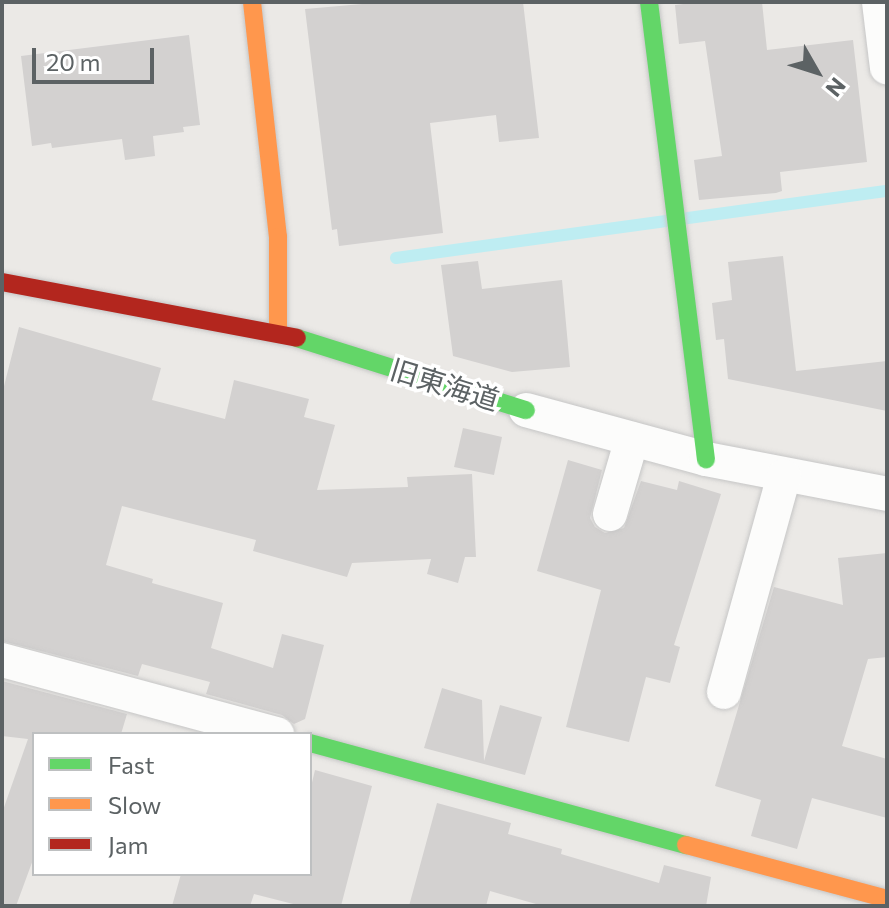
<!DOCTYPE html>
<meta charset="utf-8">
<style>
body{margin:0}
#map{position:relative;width:889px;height:908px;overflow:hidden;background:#ebe9e6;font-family:Commissioner,"Noto Sans JP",sans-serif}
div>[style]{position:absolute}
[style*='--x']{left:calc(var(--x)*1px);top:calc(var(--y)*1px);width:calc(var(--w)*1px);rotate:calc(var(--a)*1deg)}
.stream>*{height:12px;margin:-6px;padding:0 6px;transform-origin:6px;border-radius:6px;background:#beedf2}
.building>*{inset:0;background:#d3d1d0}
.roads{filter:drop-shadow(0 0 2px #c6c6c6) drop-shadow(0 0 2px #c6c6c6)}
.street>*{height:34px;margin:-17px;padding:0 17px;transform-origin:17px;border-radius:17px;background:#fcfcfb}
.fast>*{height:18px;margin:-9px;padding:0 9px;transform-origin:9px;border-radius:9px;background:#63d668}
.slow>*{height:18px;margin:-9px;padding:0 9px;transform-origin:9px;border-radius:9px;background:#ff974d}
.jam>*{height:18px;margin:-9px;padding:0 9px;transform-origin:9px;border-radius:9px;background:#b3261e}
span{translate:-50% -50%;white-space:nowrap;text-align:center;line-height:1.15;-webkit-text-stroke:7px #fff;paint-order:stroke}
.street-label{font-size:28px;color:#5c6264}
.frame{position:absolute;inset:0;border:4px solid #5c6264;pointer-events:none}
.legend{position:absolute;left:32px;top:732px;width:280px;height:144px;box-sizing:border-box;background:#fff;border:2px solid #bec0c1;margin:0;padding:10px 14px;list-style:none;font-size:24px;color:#5c6264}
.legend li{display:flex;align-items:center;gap:16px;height:40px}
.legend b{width:40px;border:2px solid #bec0c1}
.north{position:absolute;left:777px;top:32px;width:80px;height:80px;-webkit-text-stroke:6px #fff;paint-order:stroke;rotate:129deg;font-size:22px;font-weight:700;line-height:32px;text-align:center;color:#5c6264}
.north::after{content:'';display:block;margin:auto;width:28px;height:36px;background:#5c6264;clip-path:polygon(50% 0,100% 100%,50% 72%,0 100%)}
.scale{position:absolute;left:32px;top:48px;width:122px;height:36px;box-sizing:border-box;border:4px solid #5c6264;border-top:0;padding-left:10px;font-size:24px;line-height:28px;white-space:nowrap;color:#5c6264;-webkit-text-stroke:6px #fff;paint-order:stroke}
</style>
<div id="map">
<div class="stream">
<div style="--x:396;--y:258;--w:496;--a:-7.8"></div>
</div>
<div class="building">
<div style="clip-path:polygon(385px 2px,523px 2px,539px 138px,499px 142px,496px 115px,430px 123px,443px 233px,339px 246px,337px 229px,332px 230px,305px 9px)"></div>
<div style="clip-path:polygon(700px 2px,762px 2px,767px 50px,853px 40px,867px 162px,780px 172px,782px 191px,776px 193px,699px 200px,694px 160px,722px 156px,705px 41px,679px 44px,675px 5px)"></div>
<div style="clip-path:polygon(189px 35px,200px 125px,183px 127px,184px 132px,153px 136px,155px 156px,125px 160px,122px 139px,52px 148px,51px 143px,32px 146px,21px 56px)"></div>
<div style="clip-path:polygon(783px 256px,796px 371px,887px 361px,887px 411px,728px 379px,724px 339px,716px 340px,712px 303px,732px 300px,728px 262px)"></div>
<div style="clip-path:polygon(478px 261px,482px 289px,562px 280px,570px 367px,512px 372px,453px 356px,441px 265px)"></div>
<div style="clip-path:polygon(19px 327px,161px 368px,152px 400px,225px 419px,234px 380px,309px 399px,304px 417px,335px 425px,317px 490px,408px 487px,407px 477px,472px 474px,476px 557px,465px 557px,458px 583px,427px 574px,431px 559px,352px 563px,347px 577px,253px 551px,256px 540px,122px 506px,106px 565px,153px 579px,152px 583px,223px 603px,211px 648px,273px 668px,282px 634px,324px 645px,305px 719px,294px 724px,282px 715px,206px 694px,210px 682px,142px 664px,138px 676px,2px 641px,2px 394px)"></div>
<div style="clip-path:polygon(463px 428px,502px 437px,494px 475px,454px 467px)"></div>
<div style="clip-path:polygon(568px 460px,602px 470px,590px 518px,595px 527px,605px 533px,624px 528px,641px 481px,677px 490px,679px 481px,721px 494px,674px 645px,680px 647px,670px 683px,646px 677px,629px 742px,566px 727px,601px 590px,537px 571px)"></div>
<div style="clip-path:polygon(887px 553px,887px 657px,868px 659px,842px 746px,887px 759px,887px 818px,812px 798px,797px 849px,751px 836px,761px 800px,715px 786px,774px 587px,843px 605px,838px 558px)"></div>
<div style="clip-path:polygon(2px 681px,127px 714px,121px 734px,34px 734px,34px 857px,16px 906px,2px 906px,2px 813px,28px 739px,2px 736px)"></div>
<div style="clip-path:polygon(442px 688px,482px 700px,484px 761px,500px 705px,542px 717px,525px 775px,424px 748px)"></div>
<div style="clip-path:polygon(315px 770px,372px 786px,341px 906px,301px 906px,254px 894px,250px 906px,172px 906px,181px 874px,310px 874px,310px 791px)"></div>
<div style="clip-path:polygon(437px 803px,511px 823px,508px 834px,562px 849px,561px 854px,659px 883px,664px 865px,711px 877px,706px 906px,543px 906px,490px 891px,486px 906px,409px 906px)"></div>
</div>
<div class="roads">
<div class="street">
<div style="--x:879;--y:2;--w:66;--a:83.1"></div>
<div style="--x:526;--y:410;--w:187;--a:15.2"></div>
<div style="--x:706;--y:459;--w:184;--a:10.9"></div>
<div style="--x:610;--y:514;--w:78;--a:-73.7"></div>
<div style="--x:2;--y:660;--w:285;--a:15.1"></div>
<div style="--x:724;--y:692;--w:224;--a:-74.5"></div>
</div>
<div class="fast">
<div style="--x:649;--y:2;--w:461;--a:82.9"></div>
<div style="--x:297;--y:338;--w:240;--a:17.5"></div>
<div style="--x:310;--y:743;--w:390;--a:15.2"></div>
</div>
<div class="slow">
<div style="--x:252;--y:2;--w:236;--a:83.7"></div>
<div style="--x:278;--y:237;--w:95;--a:90"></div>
<div style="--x:686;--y:845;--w:208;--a:15"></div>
</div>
<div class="jam">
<div style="--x:2;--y:282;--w:300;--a:10.7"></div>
</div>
</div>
<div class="street-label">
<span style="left:445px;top:384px;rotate:17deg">旧東海道</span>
</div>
<div class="frame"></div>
<ul class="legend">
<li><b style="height:10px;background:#63d668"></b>Fast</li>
<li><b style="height:10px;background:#ff974d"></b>Slow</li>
<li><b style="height:10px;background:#b3261e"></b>Jam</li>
</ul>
<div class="north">N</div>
<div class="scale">20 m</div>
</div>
